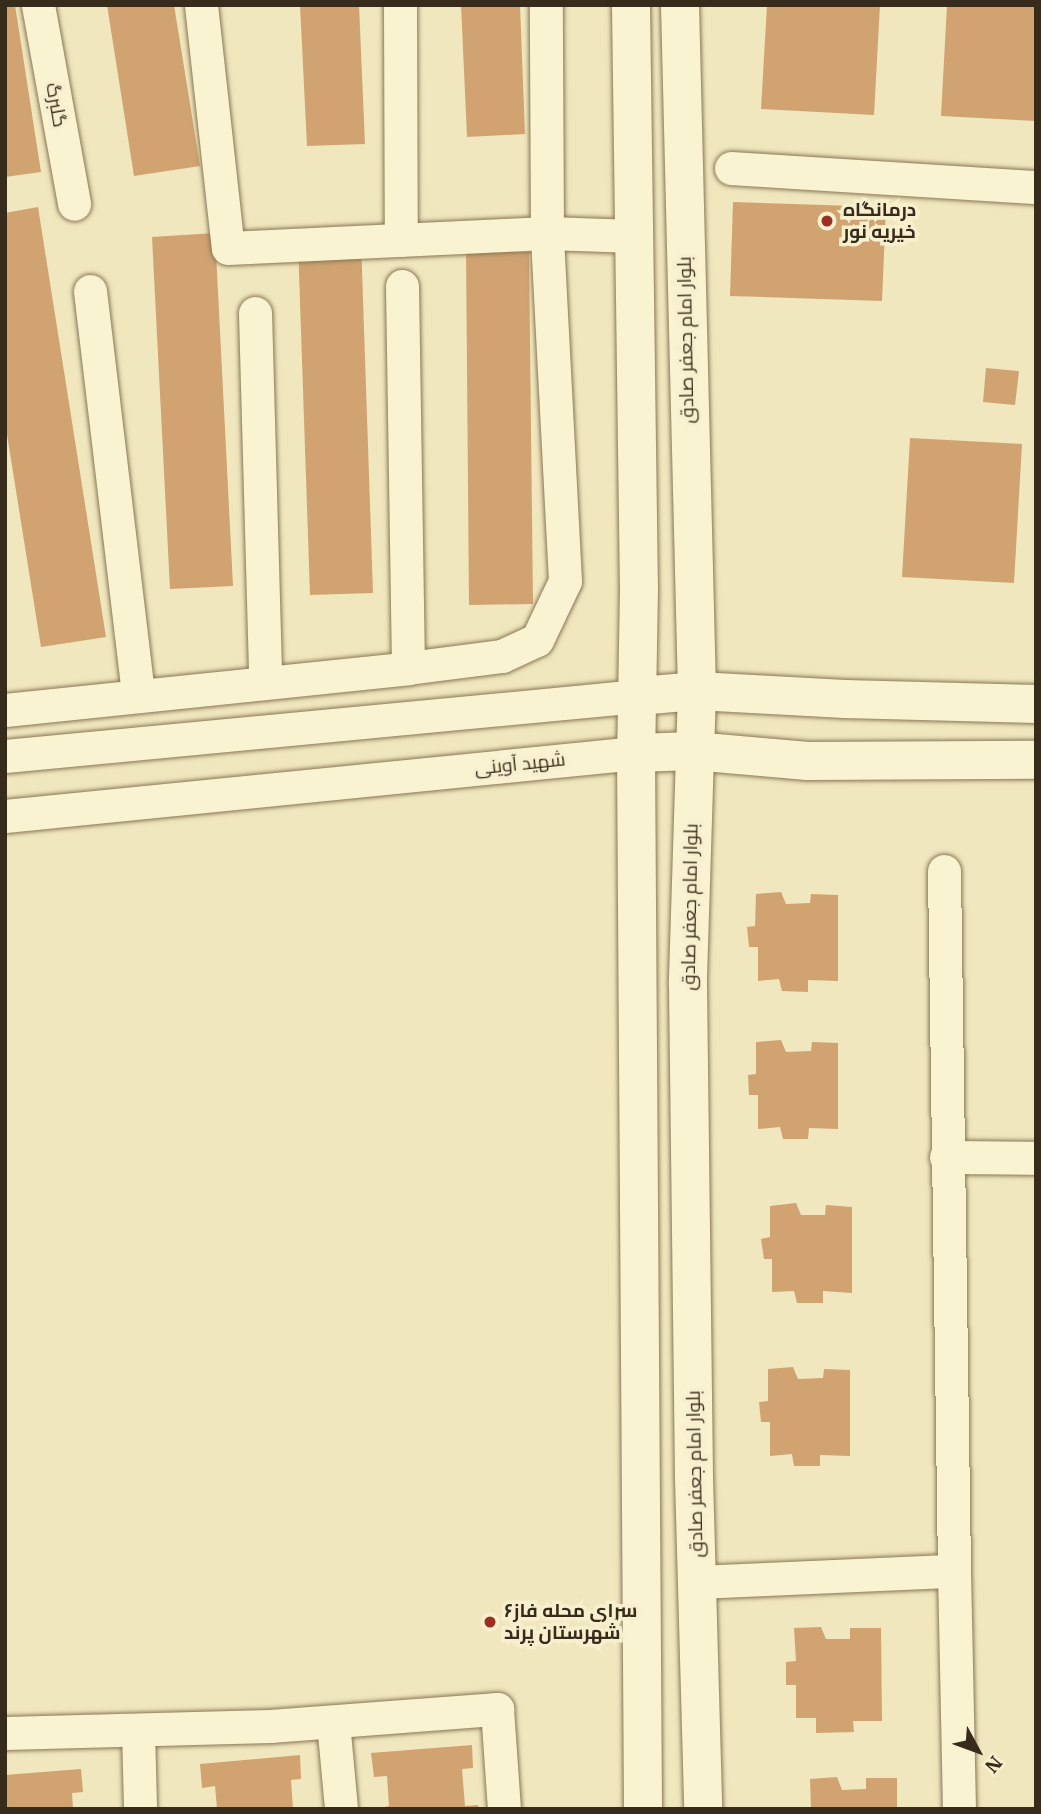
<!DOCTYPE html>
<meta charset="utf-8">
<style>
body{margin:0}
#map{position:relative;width:1041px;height:1814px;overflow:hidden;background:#f0e7be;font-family:"IBM Plex Serif",Cairo,serif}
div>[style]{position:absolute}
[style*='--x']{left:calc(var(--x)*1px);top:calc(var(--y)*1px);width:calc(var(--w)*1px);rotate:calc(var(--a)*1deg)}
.building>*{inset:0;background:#d0a371}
.roads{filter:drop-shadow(0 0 2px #897756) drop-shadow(0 0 2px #897756)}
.street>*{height:33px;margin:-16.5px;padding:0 16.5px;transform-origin:16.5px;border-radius:16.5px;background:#faf3d1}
.secondary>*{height:38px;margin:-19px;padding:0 19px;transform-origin:19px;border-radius:19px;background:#faf3d1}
.dots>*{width:19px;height:19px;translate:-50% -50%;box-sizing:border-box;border:4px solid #f7f0ce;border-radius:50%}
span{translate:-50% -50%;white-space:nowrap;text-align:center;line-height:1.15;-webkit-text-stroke:7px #f7f0ce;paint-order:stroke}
.street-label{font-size:19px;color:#372c1b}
.poi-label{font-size:19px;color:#372c1b;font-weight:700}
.left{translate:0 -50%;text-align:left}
.frame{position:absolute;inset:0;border:7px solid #372c1b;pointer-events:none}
.north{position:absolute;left:943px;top:1716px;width:70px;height:70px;-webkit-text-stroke:5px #f7f0ce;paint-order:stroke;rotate:131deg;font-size:19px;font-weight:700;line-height:28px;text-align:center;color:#372c1b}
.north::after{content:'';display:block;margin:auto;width:24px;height:32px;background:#372c1b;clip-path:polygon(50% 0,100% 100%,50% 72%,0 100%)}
</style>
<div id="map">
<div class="building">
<div style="clip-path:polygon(5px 5px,15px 5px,41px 172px,5px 177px)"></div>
<div style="clip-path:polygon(107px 5px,174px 5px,200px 166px,134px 176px)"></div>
<div style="clip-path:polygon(300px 5px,359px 5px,365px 144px,307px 146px)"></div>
<div style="clip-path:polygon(461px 5px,520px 5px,525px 134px,467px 137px)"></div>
<div style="clip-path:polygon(767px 5px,880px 5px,874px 115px,761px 109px)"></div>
<div style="clip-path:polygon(947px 5px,1036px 5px,1036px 121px,941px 116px)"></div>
<div style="clip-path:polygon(733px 202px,886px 207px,882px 301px,730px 296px)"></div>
<div style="clip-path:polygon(38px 207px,106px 637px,41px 647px,5px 422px,5px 213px)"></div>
<div style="clip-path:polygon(215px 233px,233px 586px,170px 589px,152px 237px)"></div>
<div style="clip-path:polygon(361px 240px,373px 593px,310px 595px,298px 243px)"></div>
<div style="clip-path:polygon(466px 252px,529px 252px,533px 604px,469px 605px)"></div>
<div style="clip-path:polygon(986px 368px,1019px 371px,1015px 405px,983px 402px)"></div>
<div style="clip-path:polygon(910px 438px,1022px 444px,1014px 583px,902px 577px)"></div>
<div style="clip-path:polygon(781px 892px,786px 904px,810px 903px,811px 894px,838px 895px,838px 981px,808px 980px,808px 992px,782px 991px,779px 979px,758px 981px,758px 947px,749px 947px,747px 927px,755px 926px,756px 894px)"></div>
<div style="clip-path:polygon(781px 1040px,786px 1052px,811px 1051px,812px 1042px,838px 1043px,838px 1129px,809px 1128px,808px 1139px,783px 1139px,780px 1127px,758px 1129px,758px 1095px,749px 1095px,748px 1075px,756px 1074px,756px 1042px)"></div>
<div style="clip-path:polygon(796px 1203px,801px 1215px,825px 1215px,826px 1205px,852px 1207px,852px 1293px,823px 1291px,823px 1303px,797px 1303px,794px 1291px,772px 1292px,772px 1259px,764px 1259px,761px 1239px,770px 1237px,770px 1206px)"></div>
<div style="clip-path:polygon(793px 1367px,798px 1379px,823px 1378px,824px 1369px,850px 1370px,850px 1456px,820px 1455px,820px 1466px,794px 1466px,792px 1454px,770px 1456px,770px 1422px,761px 1422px,759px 1402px,768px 1401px,768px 1369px)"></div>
<div style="clip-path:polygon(821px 1627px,826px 1639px,850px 1639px,850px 1628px,881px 1628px,882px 1721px,853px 1721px,854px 1732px,816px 1733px,816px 1718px,796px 1718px,796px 1685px,786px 1685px,786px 1662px,796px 1661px,794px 1628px)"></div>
<div style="clip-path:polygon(472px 1745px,473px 1768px,462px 1769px,465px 1806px,478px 1805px,479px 1809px,376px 1809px,389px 1806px,387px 1776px,374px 1777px,371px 1753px)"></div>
<div style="clip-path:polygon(300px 1755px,301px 1779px,291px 1780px,293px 1809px,217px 1809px,215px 1786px,202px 1788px,200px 1764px)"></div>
<div style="clip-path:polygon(81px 1769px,83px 1792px,72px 1793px,73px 1809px,5px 1809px,5px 1775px)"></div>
<div style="clip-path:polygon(837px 1777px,842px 1790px,866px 1789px,866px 1778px,897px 1778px,897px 1809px,811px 1809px,810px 1779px)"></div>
</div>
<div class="roads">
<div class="street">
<div style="--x:38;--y:5;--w:202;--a:79.7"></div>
<div style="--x:201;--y:5;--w:244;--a:83.7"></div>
<div style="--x:228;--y:248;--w:319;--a:-2.7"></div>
<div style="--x:547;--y:233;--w:87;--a:2"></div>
<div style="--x:400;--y:5;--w:235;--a:89.8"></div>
<div style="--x:731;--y:168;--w:306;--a:3.6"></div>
<div style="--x:402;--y:286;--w:382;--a:89.1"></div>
<div style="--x:90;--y:291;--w:406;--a:83.2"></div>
<div style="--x:255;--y:313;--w:369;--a:88.4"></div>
<div style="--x:5;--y:710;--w:405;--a:-5.9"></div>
<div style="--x:408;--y:668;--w:95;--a:-7.3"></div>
<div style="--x:502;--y:656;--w:38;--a:-25"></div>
<div style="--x:537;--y:640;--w:65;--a:-64.6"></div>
<div style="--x:565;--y:581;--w:348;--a:-93"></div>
<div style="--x:547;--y:233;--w:228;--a:-90.3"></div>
<div style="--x:5;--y:756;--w:636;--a:-5.41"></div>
<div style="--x:5;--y:816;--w:634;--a:-5.7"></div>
<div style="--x:944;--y:871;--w:700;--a:89.18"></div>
<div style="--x:946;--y:1157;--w:90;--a:0.6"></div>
<div style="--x:697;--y:1582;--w:257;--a:-2.5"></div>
<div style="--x:954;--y:1571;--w:238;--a:88.8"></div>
<div style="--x:333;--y:1722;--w:87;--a:84.7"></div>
<div style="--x:138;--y:1730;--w:79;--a:88.5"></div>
<div style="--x:5;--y:1733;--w:265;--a:-1.5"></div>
<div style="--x:270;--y:1726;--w:228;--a:-4.3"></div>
<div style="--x:497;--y:1709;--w:100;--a:86"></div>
</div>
<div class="secondary">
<div style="--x:631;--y:5;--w:584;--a:89.22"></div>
<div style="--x:639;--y:589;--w:164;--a:91"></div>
<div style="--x:636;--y:753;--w:1056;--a:89.62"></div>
<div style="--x:680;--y:5;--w:686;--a:88.58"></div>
<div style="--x:697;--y:691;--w:294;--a:91.8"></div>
<div style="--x:688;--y:985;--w:493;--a:89.3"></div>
<div style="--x:694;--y:1478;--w:331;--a:88.4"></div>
<div style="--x:638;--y:696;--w:59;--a:-4.8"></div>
<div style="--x:697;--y:691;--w:148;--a:3.1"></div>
<div style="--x:845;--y:699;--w:191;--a:1.5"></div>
<div style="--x:636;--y:753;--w:57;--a:-2"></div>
<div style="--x:693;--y:751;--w:115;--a:5"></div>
<div style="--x:808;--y:761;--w:228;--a:-0.3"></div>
</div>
</div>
<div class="dots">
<div style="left:827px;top:221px;background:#9b2f23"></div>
<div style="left:490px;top:1622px;background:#9b2f23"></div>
</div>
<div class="street-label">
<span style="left:56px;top:105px;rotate:80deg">گلبرگ</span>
<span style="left:686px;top:340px;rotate:-91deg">بلوار امام جعفر صادق</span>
<span style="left:520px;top:764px;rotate:-6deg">شهید آوینی</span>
<span style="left:690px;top:907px;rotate:-89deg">بلوار امام جعفر صادق</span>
<span style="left:695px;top:1474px;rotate:-91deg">بلوار امام جعفر صادق</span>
</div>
<div class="poi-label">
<span class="left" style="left:843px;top:221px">درمانگاه<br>خیریه نور</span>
<span class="left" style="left:504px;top:1622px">سرای محله فاز۶<br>شهرستان پرند</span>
</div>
<div class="frame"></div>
<div class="north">N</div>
</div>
